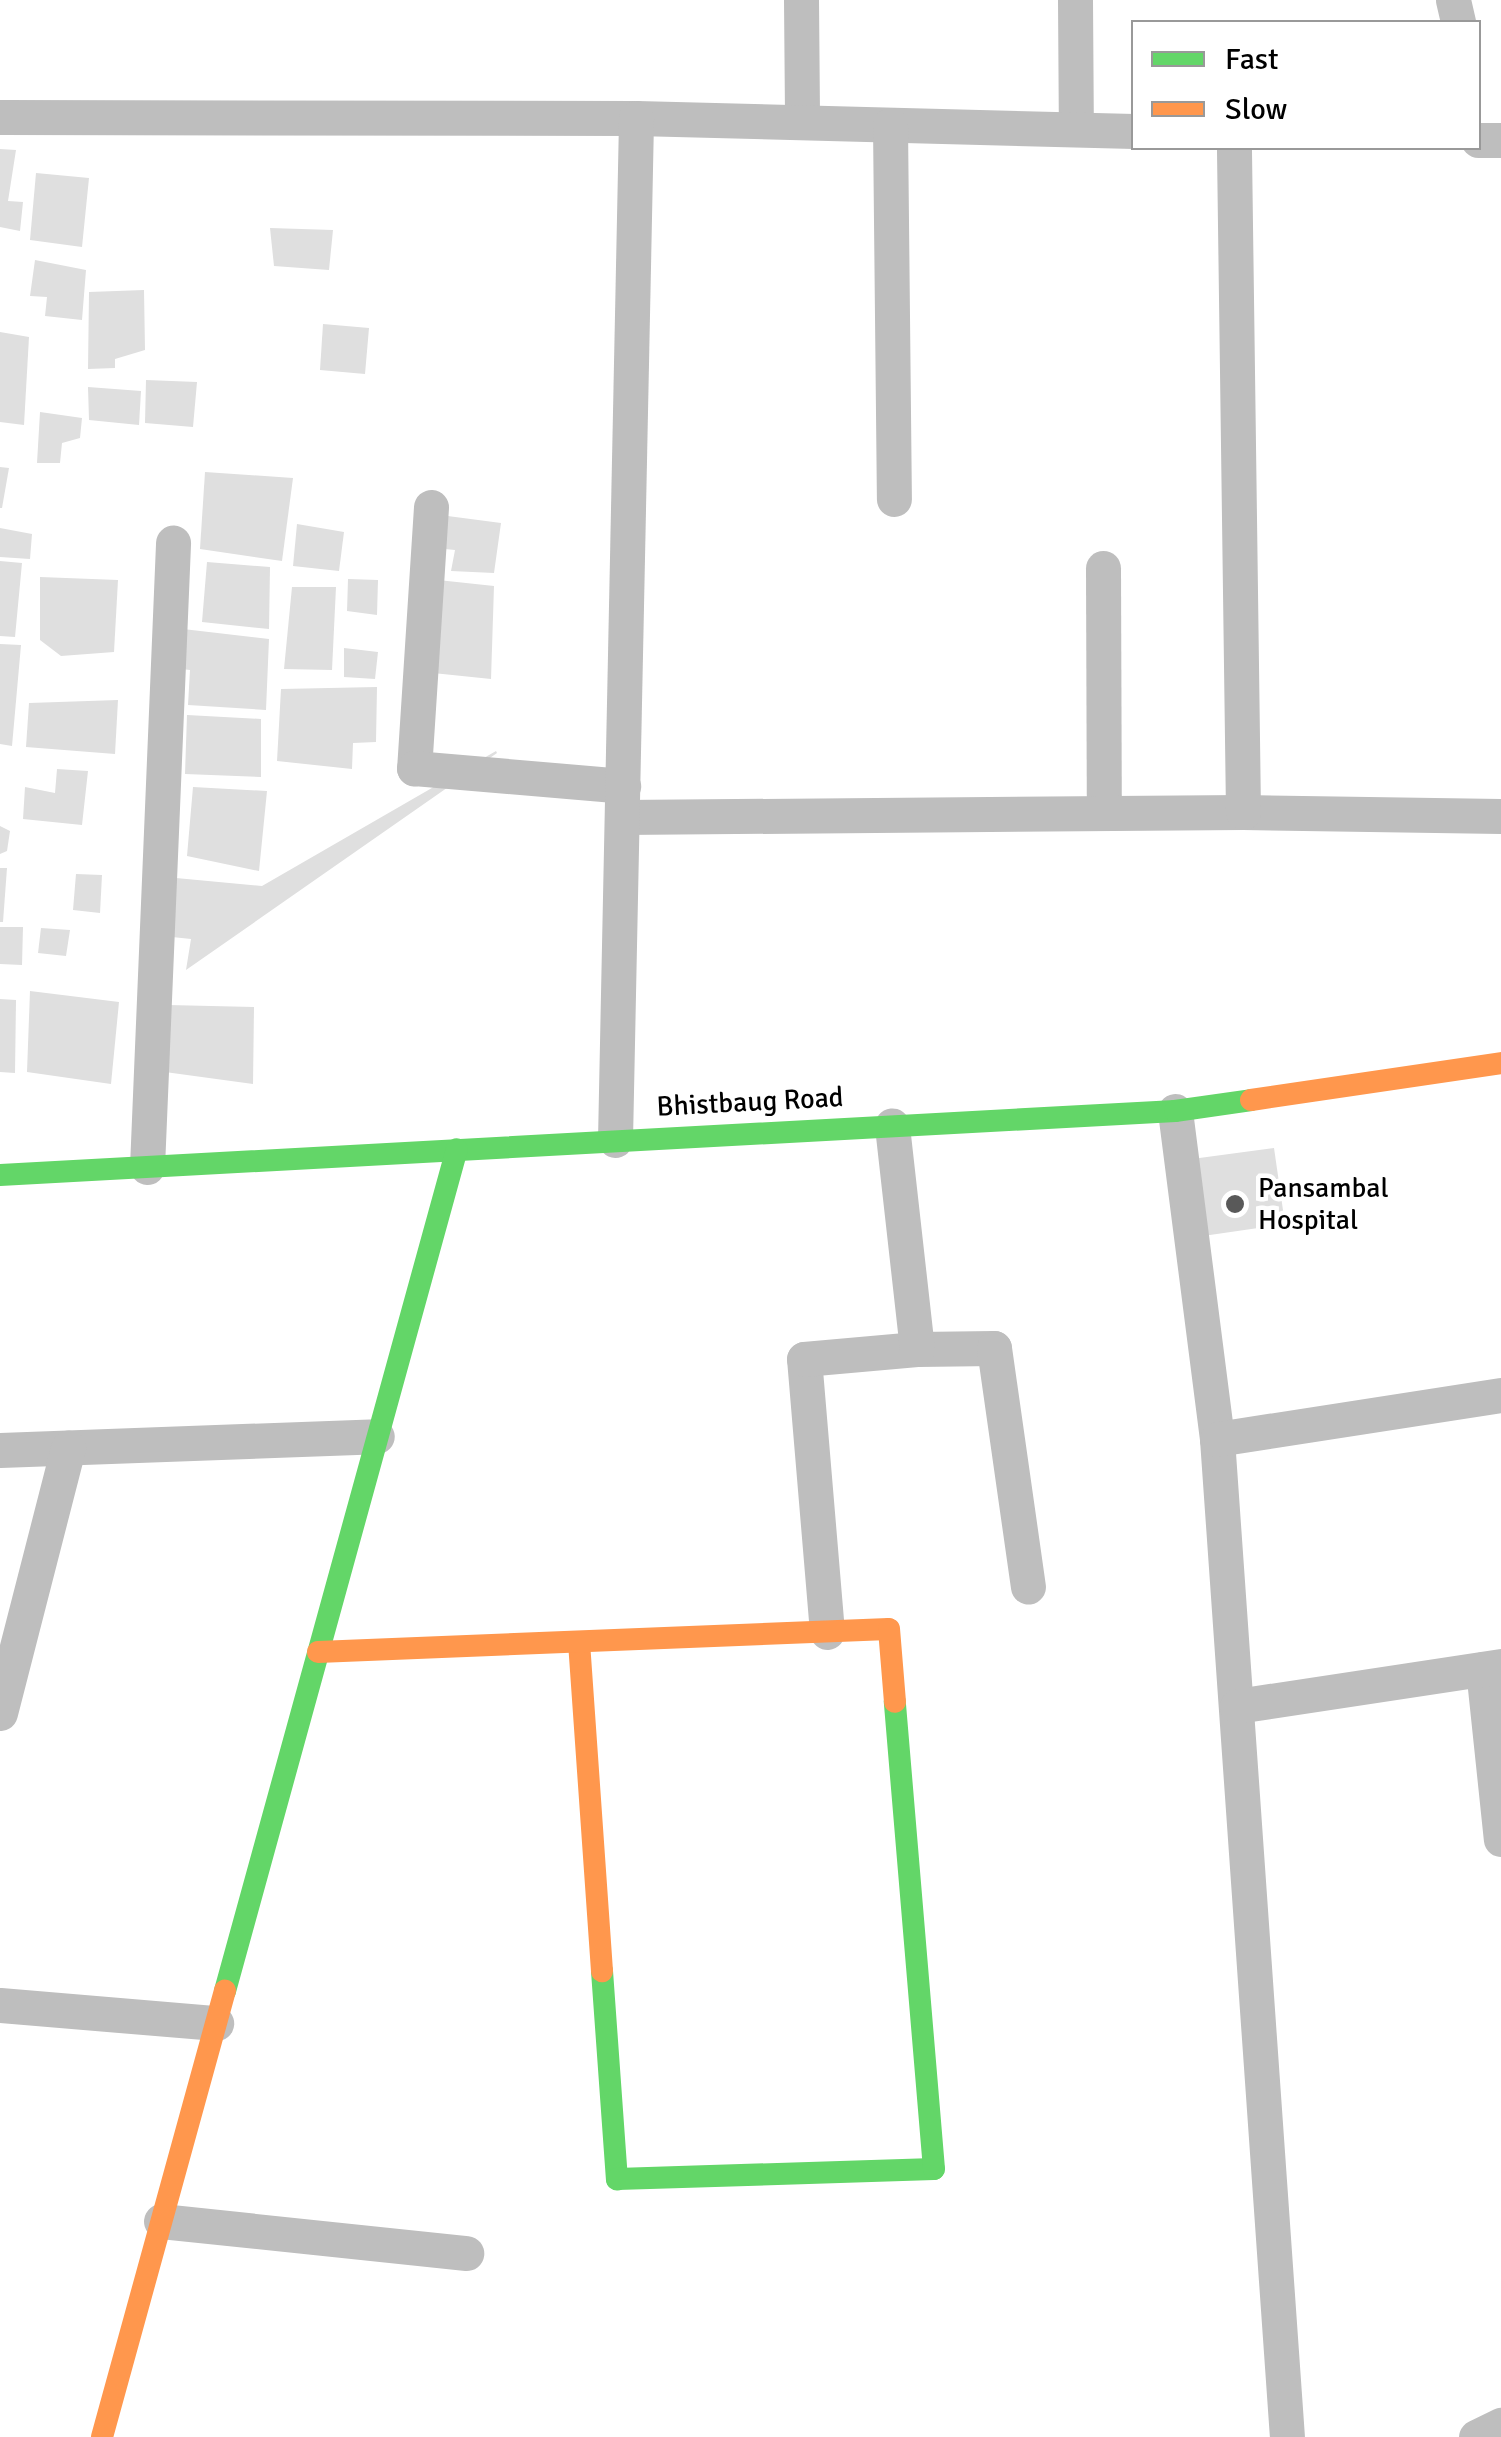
<!DOCTYPE html>
<style>
body{margin:0}
#map{position:relative;width:1501px;height:2437px;overflow:hidden;background:#fff;font-family:Signika,sans-serif}
div>[style]{position:absolute}
[style*='--x']{left:calc(var(--x)*1px);top:calc(var(--y)*1px);width:calc(var(--w)*1px);rotate:calc(var(--a)*1deg)}
.building>*{inset:0;background:#dfdfdf}
.street>*{height:35px;margin:-17.5px;padding:0 17.5px;transform-origin:17.5px;border-radius:17.5px;background:#bebebe}
.fast>*{height:22px;margin:-11px;padding:0 11px;transform-origin:11px;border-radius:11px;background:#63d668}
.slow>*{height:22px;margin:-11px;padding:0 11px;transform-origin:11px;border-radius:11px;background:#ff974d}
.dots>*{width:28px;height:28px;translate:-50% -50%;box-sizing:border-box;border:5px solid #fff;border-radius:50%}
span{translate:-50% -50%;white-space:nowrap;text-align:center;line-height:1.15;-webkit-text-stroke:9px #fff;paint-order:stroke}
.street-label{font-size:28px;color:#000}
.poi-label{font-size:28px;color:#000}
.left{translate:0 -50%;text-align:left}
.legend{position:absolute;left:1131px;top:20px;width:350px;height:130px;box-sizing:border-box;background:#fff;border:2px solid #999;margin:0;padding:12px 18px;list-style:none;font-size:30px;color:#000}
.legend li{display:flex;align-items:center;gap:20px;height:50px}
.legend b{width:50px;border:2px solid #999}
</style>
<div id="map">
<div class="building">
<div style="clip-path:polygon(0 149px,16px 150px,8px 201px,23px 202px,20px 231px,0 227px)"></div>
<div style="clip-path:polygon(36px 173px,89px 178px,82px 247px,30px 240px)"></div>
<div style="clip-path:polygon(270px 228px,333px 230px,329px 270px,274px 266px)"></div>
<div style="clip-path:polygon(35px 260px,86px 270px,82px 320px,45px 316px,47px 297px,30px 296px)"></div>
<div style="clip-path:polygon(144px 290px,145px 350px,115px 359px,115px 368px,88px 369px,89px 292px)"></div>
<div style="clip-path:polygon(323px 324px,369px 328px,365px 374px,320px 370px)"></div>
<div style="clip-path:polygon(0 332px,29px 337px,24px 425px,0 422px)"></div>
<div style="clip-path:polygon(146px 380px,197px 382px,193px 427px,145px 423px)"></div>
<div style="clip-path:polygon(88px 387px,141px 391px,139px 425px,89px 420px)"></div>
<div style="clip-path:polygon(40px 412px,82px 418px,80px 438px,62px 443px,60px 463px,37px 463px)"></div>
<div style="clip-path:polygon(0 467px,9px 468px,2px 508px,0 508px)"></div>
<div style="clip-path:polygon(205px 472px,293px 478px,282px 561px,200px 549px)"></div>
<div style="clip-path:polygon(440px 515px,501px 523px,494px 573px,451px 571px,455px 550px,445px 549px)"></div>
<div style="clip-path:polygon(297px 524px,344px 532px,339px 571px,293px 566px)"></div>
<div style="clip-path:polygon(0 528px,32px 534px,30px 559px,0 557px)"></div>
<div style="clip-path:polygon(0 561px,22px 563px,15px 637px,0 636px)"></div>
<div style="clip-path:polygon(207px 562px,270px 567px,269px 629px,202px 622px)"></div>
<div style="clip-path:polygon(40px 577px,118px 580px,114px 652px,61px 656px,40px 640px)"></div>
<div style="clip-path:polygon(348px 579px,378px 580px,377px 615px,347px 611px)"></div>
<div style="clip-path:polygon(438px 580px,494px 586px,491px 679px,433px 673px)"></div>
<div style="clip-path:polygon(292px 587px,336px 587px,332px 670px,284px 669px)"></div>
<div style="clip-path:polygon(183px 629px,269px 639px,266px 710px,188px 705px,190px 670px,181px 669px)"></div>
<div style="clip-path:polygon(0 644px,21px 645px,12px 746px,0 744px)"></div>
<div style="clip-path:polygon(344px 648px,378px 652px,375px 679px,344px 677px)"></div>
<div style="clip-path:polygon(377px 687px,376px 742px,353px 743px,352px 769px,277px 761px,281px 689px)"></div>
<div style="clip-path:polygon(118px 700px,115px 754px,26px 747px,29px 703px)"></div>
<div style="clip-path:polygon(187px 715px,261px 719px,261px 777px,185px 774px)"></div>
<div style="clip-path:polygon(496px 751px,497px 753px,186px 970px,191px 939px,172px 937px,176px 878px,262px 886px)"></div>
<div style="clip-path:polygon(57px 769px,88px 771px,82px 825px,23px 819px,25px 787px,55px 793px)"></div>
<div style="clip-path:polygon(193px 787px,267px 791px,259px 871px,187px 856px)"></div>
<div style="clip-path:polygon(0 826px,10px 831px,7px 851px,0 854px)"></div>
<div style="clip-path:polygon(0 868px,7px 868px,3px 922px,0 922px)"></div>
<div style="clip-path:polygon(76px 874px,102px 875px,100px 913px,73px 910px)"></div>
<div style="clip-path:polygon(0 927px,23px 927px,22px 965px,0 964px)"></div>
<div style="clip-path:polygon(41px 928px,70px 930px,66px 956px,38px 953px)"></div>
<div style="clip-path:polygon(30px 991px,119px 1002px,111px 1084px,27px 1072px)"></div>
<div style="clip-path:polygon(0 999px,16px 1000px,15px 1073px,0 1072px)"></div>
<div style="clip-path:polygon(168px 1005px,254px 1007px,253px 1084px,165px 1072px)"></div>
<div style="clip-path:polygon(1274px 1148px,1285px 1224px,1203px 1236px,1192px 1159px)"></div>
</div>
<div class="street">
<div style="--x:801;--y:0;--w:122;--a:89.5"></div>
<div style="--x:1075;--y:0;--w:129;--a:89.6"></div>
<div style="--x:1453;--y:0;--w:23;--a:77"></div>
<div style="--x:0;--y:117;--w:636;--a:0.09"></div>
<div style="--x:636;--y:118;--w:498;--a:1.5"></div>
<div style="--x:890;--y:125;--w:374;--a:89.4"></div>
<div style="--x:1478;--y:140;--w:23;--a:0"></div>
<div style="--x:431;--y:507;--w:262;--a:93.7"></div>
<div style="--x:414;--y:768;--w:210;--a:4.9"></div>
<div style="--x:1103;--y:568;--w:245;--a:89.8"></div>
<div style="--x:1243;--y:812;--w:258;--a:0.9"></div>
<div style="--x:622;--y:817;--w:621;--a:-0.46"></div>
<div style="--x:1243;--y:812;--w:664;--a:-90.78"></div>
<div style="--x:1175;--y:1111;--w:331;--a:82.7"></div>
<div style="--x:1217;--y:1439;--w:1000;--a:85.99"></div>
<div style="--x:615;--y:1140;--w:1022;--a:-88.82"></div>
<div style="--x:147;--y:1167;--w:625;--a:-87.61"></div>
<div style="--x:917;--y:1349;--w:77;--a:-0.7"></div>
<div style="--x:994;--y:1348;--w:241;--a:81.9"></div>
<div style="--x:1217;--y:1439;--w:287;--a:-8.8"></div>
<div style="--x:0;--y:1450;--w:377;--a:-2.1"></div>
<div style="--x:827;--y:1632;--w:274;--a:-94.8"></div>
<div style="--x:804;--y:1359;--w:113;--a:-5.1"></div>
<div style="--x:917;--y:1349;--w:225;--a:-96.4"></div>
<div style="--x:1483;--y:1669;--w:171;--a:84"></div>
<div style="--x:1237;--y:1706;--w:267;--a:-8.6"></div>
<div style="--x:0;--y:1713;--w:274;--a:-75.6"></div>
<div style="--x:0;--y:2005;--w:217;--a:4.8"></div>
<div style="--x:161;--y:2221;--w:307;--a:6"></div>
<div style="--x:1476;--y:2437;--w:28;--a:-26"></div>
</div>
<div class="fast">
<div style="--x:0;--y:1175;--w:1177;--a:-3.12"></div>
<div style="--x:1175;--y:1111;--w:77;--a:-8.2"></div>
<div style="--x:602;--y:1971;--w:209;--a:85.9"></div>
<div style="--x:617;--y:2179;--w:317;--a:-1.8"></div>
<div style="--x:934;--y:2169;--w:469;--a:-94.8"></div>
<div style="--x:225;--y:1991;--w:873;--a:-74.6"></div>
</div>
<div class="slow">
<div style="--x:1251;--y:1100;--w:253;--a:-8.4"></div>
<div style="--x:579;--y:1642;--w:330;--a:86"></div>
<div style="--x:318;--y:1652;--w:571;--a:-2.31"></div>
<div style="--x:889;--y:1629;--w:73;--a:85.3"></div>
<div style="--x:102;--y:2437;--w:463;--a:-74.6"></div>
</div>
<div class="dots">
<div style="left:1235px;top:1204px;background:#595959"></div>
</div>
<div class="street-label">
<span style="left:750px;top:1102px;rotate:-3deg">Bhistbaug Road</span>
</div>
<div class="poi-label">
<span class="left" style="left:1258px;top:1204px">Pansambal<br>Hospital</span>
</div>
<ul class="legend">
<li><b style="height:12px;background:#63d668"></b>Fast</li>
<li><b style="height:12px;background:#ff974d"></b>Slow</li>
</ul>
</div>
